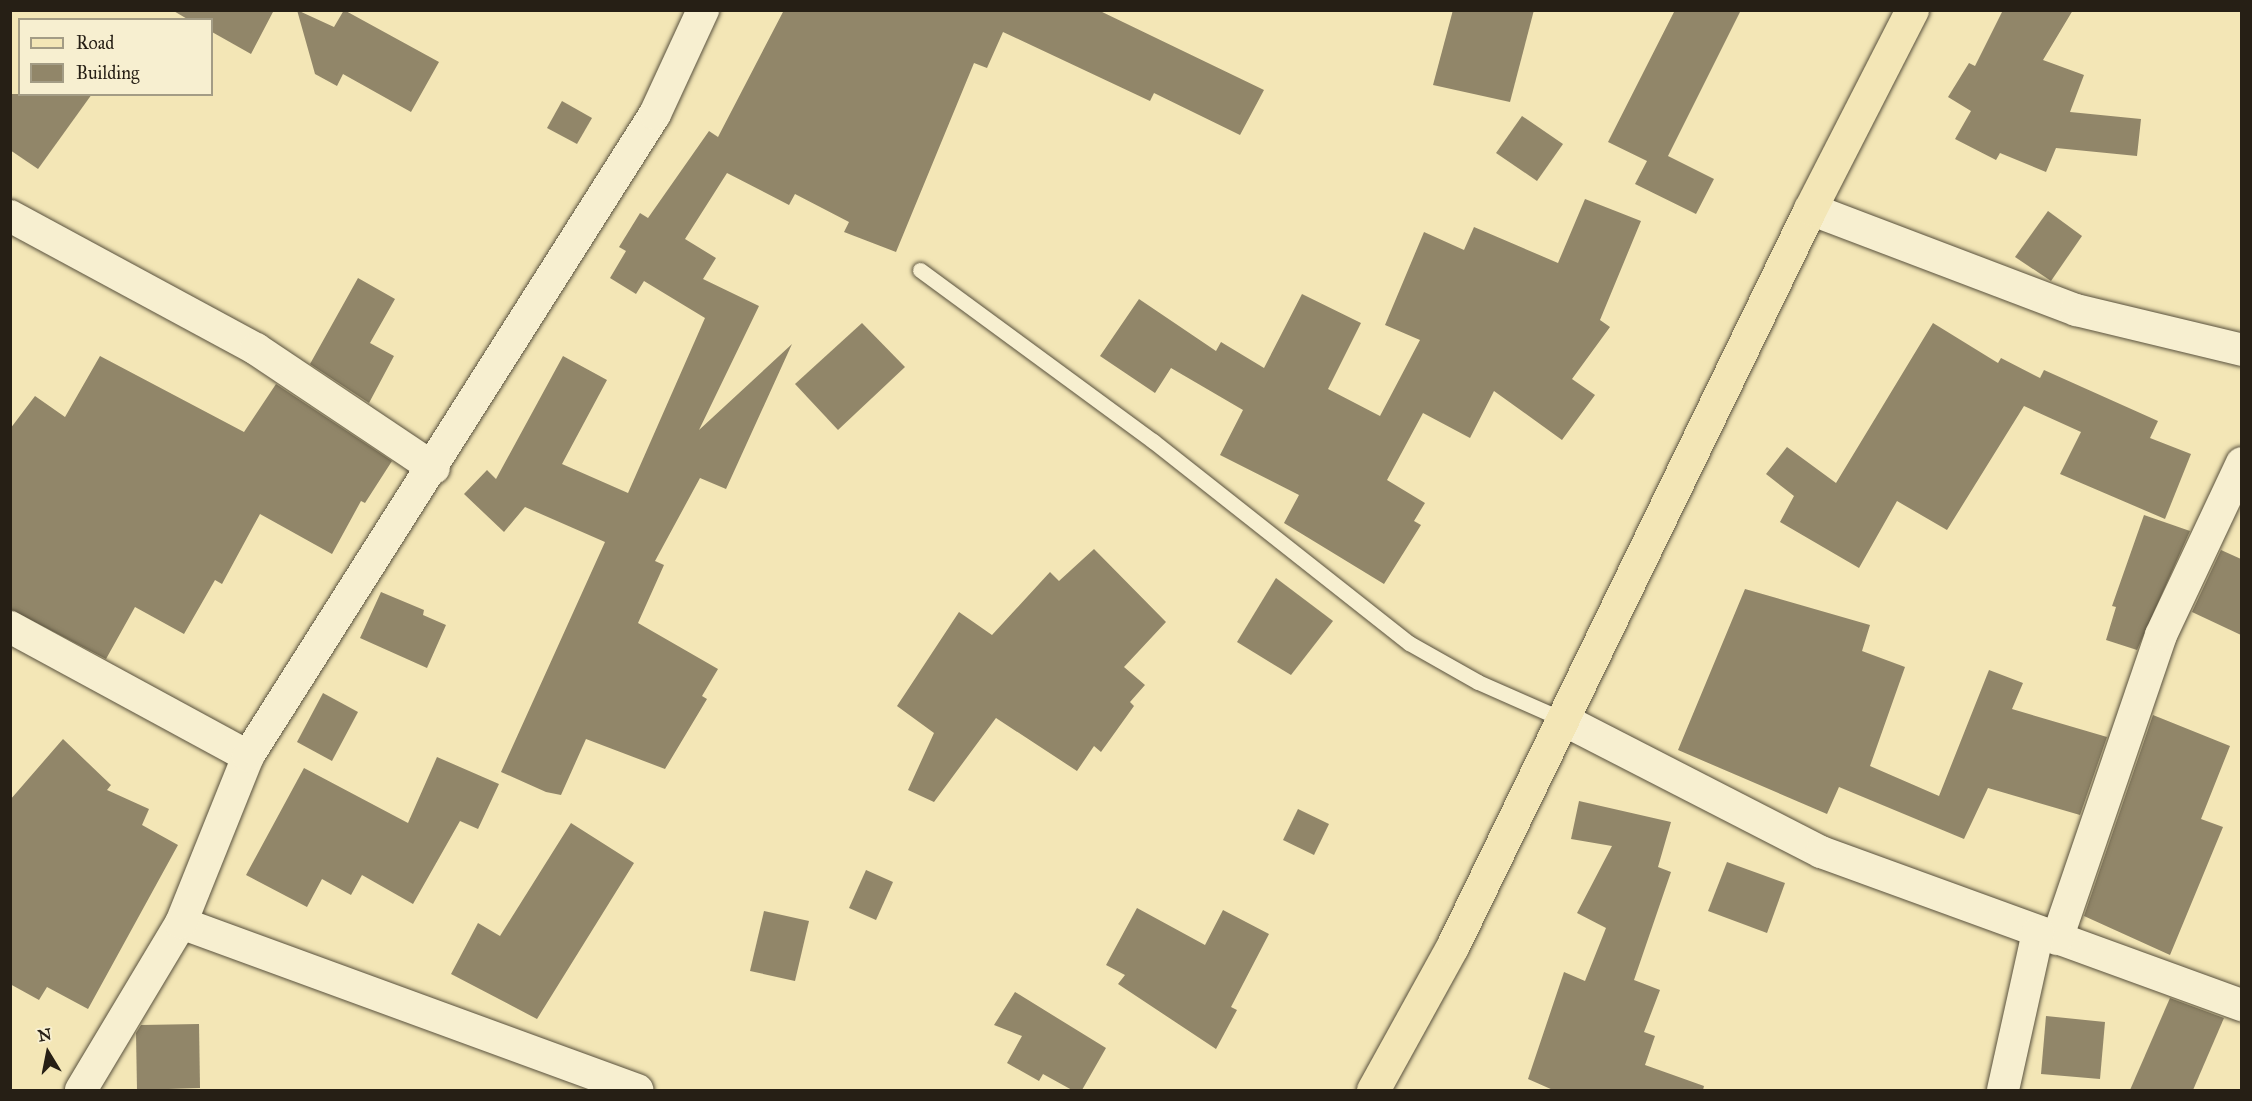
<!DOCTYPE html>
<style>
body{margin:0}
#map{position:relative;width:2252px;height:1101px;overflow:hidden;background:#f3e6b6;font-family:"IM FELL Great Primer",serif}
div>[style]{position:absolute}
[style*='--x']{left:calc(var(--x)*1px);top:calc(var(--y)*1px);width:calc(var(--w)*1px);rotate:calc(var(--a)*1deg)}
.building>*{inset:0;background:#918669}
.roads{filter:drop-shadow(0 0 2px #59513d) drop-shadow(0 0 2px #59513d)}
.lane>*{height:15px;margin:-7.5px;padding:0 7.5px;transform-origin:7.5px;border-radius:7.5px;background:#f7efd0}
.street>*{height:32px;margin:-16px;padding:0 16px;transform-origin:16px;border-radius:16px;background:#f7efd0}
.primary>*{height:33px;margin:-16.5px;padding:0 16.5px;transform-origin:16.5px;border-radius:16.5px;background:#f3e6b6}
span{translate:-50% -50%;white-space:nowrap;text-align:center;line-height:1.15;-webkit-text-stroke:4.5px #f7efd0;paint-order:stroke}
.frame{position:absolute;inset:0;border:12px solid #261f15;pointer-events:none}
.legend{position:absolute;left:18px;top:18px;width:195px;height:78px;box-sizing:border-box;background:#f7efd0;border:2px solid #a39c85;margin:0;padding:8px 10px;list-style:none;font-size:18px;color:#261f15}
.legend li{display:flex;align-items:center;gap:12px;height:30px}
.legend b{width:30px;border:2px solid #a39c85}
.north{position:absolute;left:18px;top:1023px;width:60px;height:60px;-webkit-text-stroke:4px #f7efd0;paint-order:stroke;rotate:350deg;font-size:16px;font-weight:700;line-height:24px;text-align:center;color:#261f15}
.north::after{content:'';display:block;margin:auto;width:21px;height:27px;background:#261f15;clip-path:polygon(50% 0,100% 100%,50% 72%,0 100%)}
</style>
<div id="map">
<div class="building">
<div style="clip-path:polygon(172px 10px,274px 10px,251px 54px,212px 32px,212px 20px,189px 20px)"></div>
<div style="clip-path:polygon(297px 10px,334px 27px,344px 10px,439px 62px,411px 112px,343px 74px,337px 86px,315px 74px)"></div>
<div style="clip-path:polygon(784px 10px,1098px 10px,1264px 90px,1240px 135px,1154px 93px,1150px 101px,1003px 32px,987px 68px,974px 63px,896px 252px,844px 232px,849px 222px,795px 194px,789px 205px,727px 173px,685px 239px,716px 258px,703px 279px,759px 306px,699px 430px,792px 344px,726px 489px,700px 478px,655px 561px,664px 565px,638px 623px,718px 669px,702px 696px,707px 699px,665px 769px,586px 739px,561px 795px,546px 792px,501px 772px,605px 542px,525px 507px,504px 532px,464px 494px,487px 470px,496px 479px,563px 356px,607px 380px,562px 464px,628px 493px,705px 318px,644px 281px,636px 294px,610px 278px,626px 251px,619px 247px,640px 213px,648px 218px,709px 131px,718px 137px)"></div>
<div style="clip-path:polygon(1453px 10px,1534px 10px,1510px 102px,1433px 85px)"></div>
<div style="clip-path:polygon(1675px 10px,1741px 10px,1668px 156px,1714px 179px,1696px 214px,1635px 184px,1647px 161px,1608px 142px)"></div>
<div style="clip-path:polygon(2003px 10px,2073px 10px,2043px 60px,2084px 75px,2070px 112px,2141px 119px,2137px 156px,2056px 148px,2046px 172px,2000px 153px,1996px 160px,1955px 139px,1971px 111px,1948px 97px,1969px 63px,1975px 66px)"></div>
<div style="clip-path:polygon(10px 94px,92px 94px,38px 169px,10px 150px)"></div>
<div style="clip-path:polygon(562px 101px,592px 118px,577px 144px,547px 128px)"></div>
<div style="clip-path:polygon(1522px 116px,1563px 144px,1537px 181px,1496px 153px)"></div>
<div style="clip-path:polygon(1585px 199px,1641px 221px,1600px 320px,1610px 327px,1572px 379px,1595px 395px,1562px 440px,1494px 391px,1470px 438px,1423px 413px,1387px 480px,1425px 503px,1414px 521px,1421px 525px,1384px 584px,1284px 523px,1299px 495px,1220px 455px,1243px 410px,1171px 368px,1155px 393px,1100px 356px,1139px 299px,1216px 351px,1221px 342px,1264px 368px,1302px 294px,1361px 323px,1328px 389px,1380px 416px,1420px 340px,1385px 325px,1424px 232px,1464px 250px,1474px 227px,1558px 263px)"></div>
<div style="clip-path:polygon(2048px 211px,2082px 236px,2051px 281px,2015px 257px)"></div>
<div style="clip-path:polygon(358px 278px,395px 299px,370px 343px,394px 356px,369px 403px,310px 364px)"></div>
<div style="clip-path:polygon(862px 323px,905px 367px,838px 430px,795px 384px)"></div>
<div style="clip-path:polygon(1933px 323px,1998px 363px,2001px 358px,2040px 378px,2044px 370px,2158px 421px,2150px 438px,2191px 454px,2165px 519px,2060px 474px,2081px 432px,2024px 406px,1947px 530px,1897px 501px,1859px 568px,1780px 522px,1794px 496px,1766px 474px,1787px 447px,1836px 483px)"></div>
<div style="clip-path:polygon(100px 356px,244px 432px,276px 384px,392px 461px,365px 503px,361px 501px,332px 554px,260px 514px,222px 584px,215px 580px,184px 634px,135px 607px,106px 659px,10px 609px,10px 429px,35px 396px,65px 417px)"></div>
<div style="clip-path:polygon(2144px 515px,2190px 531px,2137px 650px,2106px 640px,2116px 607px,2112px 606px)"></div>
<div style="clip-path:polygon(1094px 549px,1166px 622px,1124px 667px,1145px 685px,1130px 702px,1134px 706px,1101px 752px,1094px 746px,1077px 771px,996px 718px,934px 802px,908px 790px,934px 733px,897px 706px,959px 612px,992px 635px,1050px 572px,1059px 581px)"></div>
<div style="clip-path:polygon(2221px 550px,2241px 559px,2241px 635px,2192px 612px)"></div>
<div style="clip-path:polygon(1276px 578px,1333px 621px,1291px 675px,1237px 642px)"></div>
<div style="clip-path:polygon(1745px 589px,1870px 625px,1862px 651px,1905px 667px,1870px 766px,1939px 796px,1989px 670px,2023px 683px,2012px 709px,2107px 737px,2080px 815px,1988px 788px,1964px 839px,1839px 787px,1827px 814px,1678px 750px)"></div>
<div style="clip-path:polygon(381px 592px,424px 610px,423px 615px,446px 625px,427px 668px,360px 638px)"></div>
<div style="clip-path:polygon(323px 693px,358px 712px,332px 761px,297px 742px)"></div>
<div style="clip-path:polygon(2153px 715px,2230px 746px,2201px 819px,2223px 827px,2170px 955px,2084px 916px)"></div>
<div style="clip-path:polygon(63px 739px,111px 785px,107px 790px,149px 809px,142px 825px,178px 845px,88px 1009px,47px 987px,39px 1000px,10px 984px,10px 800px)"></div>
<div style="clip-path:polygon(437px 757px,499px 784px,478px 829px,460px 821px,413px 904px,362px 875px,351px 895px,322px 879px,307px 907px,246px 875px,304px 768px,408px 823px)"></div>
<div style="clip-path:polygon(1579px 801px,1671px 822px,1658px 867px,1671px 872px,1634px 980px,1660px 990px,1644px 1032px,1655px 1036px,1645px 1065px,1704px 1086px,1703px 1090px,1553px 1090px,1528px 1079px,1564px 972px,1585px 981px,1606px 928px,1577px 913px,1612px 846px,1571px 839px)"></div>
<div style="clip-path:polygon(1298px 809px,1329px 824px,1314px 855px,1283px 840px)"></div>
<div style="clip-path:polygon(571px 823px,634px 863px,537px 1019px,451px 974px,478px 923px,500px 936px)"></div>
<div style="clip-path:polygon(1727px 862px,1785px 883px,1767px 933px,1708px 911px)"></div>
<div style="clip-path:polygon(866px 870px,893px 882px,876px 920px,849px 908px)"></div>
<div style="clip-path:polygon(1137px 908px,1205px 945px,1223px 910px,1269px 934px,1231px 1007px,1237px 1010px,1216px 1049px,1118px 984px,1125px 975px,1106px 965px)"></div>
<div style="clip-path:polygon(764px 911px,809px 921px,795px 981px,750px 971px)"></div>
<div style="clip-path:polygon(1015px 992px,1106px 1048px,1082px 1090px,1072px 1090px,1043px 1074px,1039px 1081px,1007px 1063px,1022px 1036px,994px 1025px)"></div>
<div style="clip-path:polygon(2170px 998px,2224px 1018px,2193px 1090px,2130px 1090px)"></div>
<div style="clip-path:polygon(2046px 1016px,2105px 1022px,2100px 1079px,2041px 1074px)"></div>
<div style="clip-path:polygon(199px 1024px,200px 1088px,137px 1090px,136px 1033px,141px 1025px)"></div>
</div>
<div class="roads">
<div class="lane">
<div style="--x:920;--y:270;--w:289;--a:36.3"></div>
<div style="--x:1153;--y:441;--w:326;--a:38.3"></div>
<div style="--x:1409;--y:643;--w:79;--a:29.5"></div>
<div style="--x:1478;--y:682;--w:92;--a:23.8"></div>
</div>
<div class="street">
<div style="--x:1810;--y:209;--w:285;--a:20.8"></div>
<div style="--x:2076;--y:310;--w:171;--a:13.5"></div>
<div style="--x:10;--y:216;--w:280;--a:28.4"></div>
<div style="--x:256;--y:349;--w:214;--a:33.8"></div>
<div style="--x:10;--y:627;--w:271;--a:28.5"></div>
<div style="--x:1562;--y:719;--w:291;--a:27.2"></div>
<div style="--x:1821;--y:852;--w:448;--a:20"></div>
<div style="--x:181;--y:923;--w:486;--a:20.1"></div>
<div style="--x:2057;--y:939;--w:321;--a:-71.1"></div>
<div style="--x:2161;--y:635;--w:190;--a:-64.8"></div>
<div style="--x:81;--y:1090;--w:195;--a:-59.1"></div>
<div style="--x:181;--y:923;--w:180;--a:-68.1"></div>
<div style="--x:248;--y:756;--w:760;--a:-57.63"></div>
<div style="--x:655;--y:114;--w:115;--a:-65.2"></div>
<div style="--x:2003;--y:1090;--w:162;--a:-77.5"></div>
</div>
<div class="primary">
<div style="--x:1373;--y:1090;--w:163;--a:-61.1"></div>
<div style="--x:1452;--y:947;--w:820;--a:-64.12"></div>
<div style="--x:1810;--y:209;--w:224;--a:-62.9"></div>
</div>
</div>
<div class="frame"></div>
<ul class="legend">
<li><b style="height:8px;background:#f3e6b6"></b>Road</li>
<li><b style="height:16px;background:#918669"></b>Building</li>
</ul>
<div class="north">N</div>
</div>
